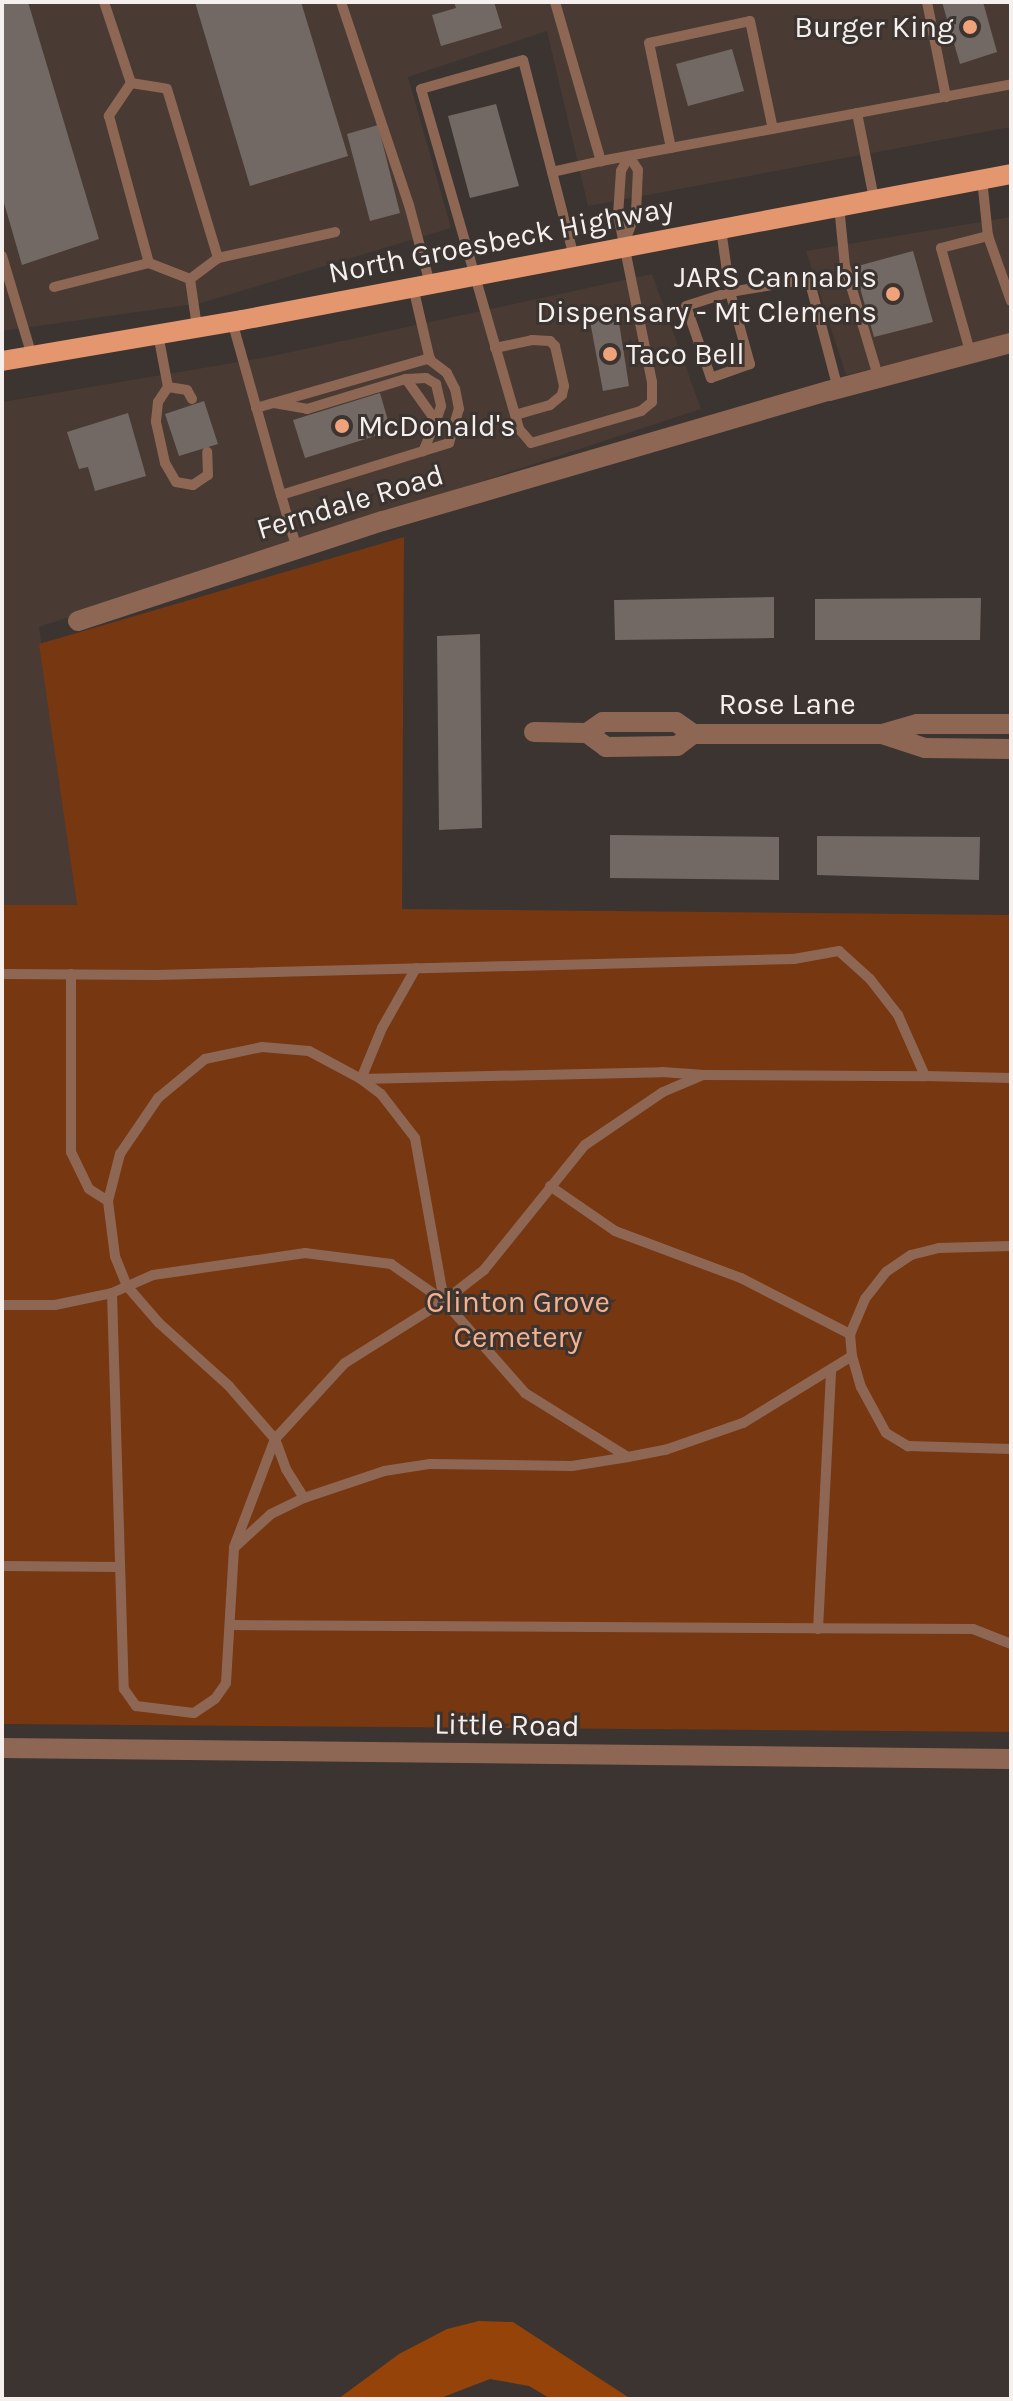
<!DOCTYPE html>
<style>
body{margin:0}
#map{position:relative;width:1013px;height:2401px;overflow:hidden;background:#3b3430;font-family:Karla,sans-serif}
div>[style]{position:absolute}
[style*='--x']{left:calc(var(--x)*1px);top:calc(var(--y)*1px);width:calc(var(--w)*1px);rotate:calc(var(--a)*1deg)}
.built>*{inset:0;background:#493b34}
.green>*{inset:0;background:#773711}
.water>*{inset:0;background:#964309}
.building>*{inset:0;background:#726965}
.lane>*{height:10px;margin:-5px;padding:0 5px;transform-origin:5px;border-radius:5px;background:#8e6754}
.street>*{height:20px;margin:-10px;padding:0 10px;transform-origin:10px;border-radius:10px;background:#8e6754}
.primary>*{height:20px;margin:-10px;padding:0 10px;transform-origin:10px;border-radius:10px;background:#e4966e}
.dots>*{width:22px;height:22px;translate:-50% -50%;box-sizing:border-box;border:4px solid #3b3430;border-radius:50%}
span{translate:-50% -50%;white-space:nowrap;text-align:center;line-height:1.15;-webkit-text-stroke:6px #3b3430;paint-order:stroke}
.poi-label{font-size:30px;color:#f5f0ee}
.right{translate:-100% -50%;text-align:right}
.left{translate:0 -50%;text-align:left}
.street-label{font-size:30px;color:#f5f0ee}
.park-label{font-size:30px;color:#f5b08d}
.frame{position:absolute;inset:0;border:4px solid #f5f0ee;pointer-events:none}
</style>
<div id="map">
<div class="built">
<div style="clip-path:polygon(2px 2px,1011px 2px,1011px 127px,588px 206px,547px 31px,408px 77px,451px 228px,201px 303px,2px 331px)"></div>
<div style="clip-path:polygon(1011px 217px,1011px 336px,846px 375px,806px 251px)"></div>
<div style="clip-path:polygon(652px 274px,701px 409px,39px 627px,77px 906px,2px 905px,2px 402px,268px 357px)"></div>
</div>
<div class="green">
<div style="clip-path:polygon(404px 537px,402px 909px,1011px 915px,1011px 1732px,2px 1724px,2px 905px,77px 905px,39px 644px)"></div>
</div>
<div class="water">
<div style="clip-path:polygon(479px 2321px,513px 2322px,631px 2399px,551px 2399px,529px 2386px,490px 2379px,438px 2399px,338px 2399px,399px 2354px,447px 2329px)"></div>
</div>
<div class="building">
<div style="clip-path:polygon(2px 2px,28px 2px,99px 239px,22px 265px,2px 196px)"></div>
<div style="clip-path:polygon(195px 2px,301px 2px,348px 156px,250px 186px)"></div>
<div style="clip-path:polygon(454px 2px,494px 2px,502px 28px,441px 46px,432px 15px,456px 8px)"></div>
<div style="clip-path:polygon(942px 2px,983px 2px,997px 52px,960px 64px)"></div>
<div style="clip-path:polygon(732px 49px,744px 91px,688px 106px,676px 64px)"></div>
<div style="clip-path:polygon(496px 104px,519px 186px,470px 198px,448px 116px)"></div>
<div style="clip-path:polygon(378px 125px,400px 213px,370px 221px,347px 134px)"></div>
<div style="clip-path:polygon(913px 251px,933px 322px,874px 337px,854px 267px)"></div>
<div style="clip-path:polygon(618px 316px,629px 386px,603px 391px,590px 321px)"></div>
<div style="clip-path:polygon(380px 393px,391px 431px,305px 458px,293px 420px)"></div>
<div style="clip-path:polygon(204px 401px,218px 444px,179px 456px,165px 414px)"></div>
<div style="clip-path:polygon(128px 413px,146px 476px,95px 491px,88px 467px,79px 469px,67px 432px)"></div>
<div style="clip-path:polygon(774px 597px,774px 638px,615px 640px,614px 600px)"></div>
<div style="clip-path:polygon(981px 598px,980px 640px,815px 640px,815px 599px)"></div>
<div style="clip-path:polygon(480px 634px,482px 828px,439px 830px,437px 636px)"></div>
<div style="clip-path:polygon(610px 835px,779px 837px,779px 880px,610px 878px)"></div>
<div style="clip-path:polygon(817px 836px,980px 837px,979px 880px,817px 875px)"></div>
</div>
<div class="lane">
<div style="--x:104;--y:2;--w:85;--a:71.6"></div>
<div style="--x:131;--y:83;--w:40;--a:124"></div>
<div style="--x:109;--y:116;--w:152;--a:74.8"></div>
<div style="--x:149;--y:263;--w:44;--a:21.3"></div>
<div style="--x:190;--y:279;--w:49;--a:81.7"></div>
<div style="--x:341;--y:2;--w:214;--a:71.5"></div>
<div style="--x:409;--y:205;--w:82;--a:75.1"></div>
<div style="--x:555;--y:2;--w:166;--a:73.9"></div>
<div style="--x:601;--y:161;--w:417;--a:-10.6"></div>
<div style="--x:927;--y:2;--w:97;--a:78.7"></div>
<div style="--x:131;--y:83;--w:36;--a:9"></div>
<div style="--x:167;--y:89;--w:177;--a:73.2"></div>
<div style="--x:218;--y:258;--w:35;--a:143"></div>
<div style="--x:857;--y:113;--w:88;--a:78.8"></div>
<div style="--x:671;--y:148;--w:107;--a:-101.8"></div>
<div style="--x:649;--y:43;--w:103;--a:-12.3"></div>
<div style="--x:750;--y:21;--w:110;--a:78"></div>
<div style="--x:552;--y:172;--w:50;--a:-12.7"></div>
<div style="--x:982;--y:179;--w:57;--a:84"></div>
<div style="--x:988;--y:236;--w:69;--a:70.5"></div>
<div style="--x:839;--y:206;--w:60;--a:84.3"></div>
<div style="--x:845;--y:266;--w:118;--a:73.3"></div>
<div style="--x:721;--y:229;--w:64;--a:81.9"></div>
<div style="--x:730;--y:292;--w:75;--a:74.5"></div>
<div style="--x:750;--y:364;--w:41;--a:160.3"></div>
<div style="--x:711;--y:378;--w:76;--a:-109.1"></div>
<div style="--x:686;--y:306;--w:46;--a:-17.7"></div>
<div style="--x:730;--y:292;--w:80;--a:-9.3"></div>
<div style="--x:809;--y:279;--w:114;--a:75.2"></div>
<div style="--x:623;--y:246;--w:36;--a:-69"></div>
<div style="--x:636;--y:212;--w:42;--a:-87.3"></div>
<div style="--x:638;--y:170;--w:17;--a:-123"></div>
<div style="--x:2;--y:256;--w:104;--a:73.3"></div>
<div style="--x:574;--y:257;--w:203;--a:-104.5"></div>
<div style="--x:523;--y:60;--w:106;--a:164.1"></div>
<div style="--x:421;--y:89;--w:354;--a:73.9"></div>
<div style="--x:519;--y:429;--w:18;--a:49"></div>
<div style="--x:531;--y:443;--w:115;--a:-16.2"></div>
<div style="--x:641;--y:411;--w:14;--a:-39"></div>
<div style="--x:652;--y:402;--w:20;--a:-90"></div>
<div style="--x:652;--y:382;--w:170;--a:-101.5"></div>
<div style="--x:618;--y:215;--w:44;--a:-86.1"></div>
<div style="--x:621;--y:171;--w:17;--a:-62"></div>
<div style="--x:218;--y:258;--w:120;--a:-12.5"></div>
<div style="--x:54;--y:287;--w:98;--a:-14.2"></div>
<div style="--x:232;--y:321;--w:181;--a:74.3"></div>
<div style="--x:281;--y:495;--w:176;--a:-17.2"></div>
<div style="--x:449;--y:443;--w:35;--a:-74"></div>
<div style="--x:459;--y:409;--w:20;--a:-101"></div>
<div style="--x:455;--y:389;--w:18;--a:-117"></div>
<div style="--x:447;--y:373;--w:21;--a:-143"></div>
<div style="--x:430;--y:360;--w:75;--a:-103.1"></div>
<div style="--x:158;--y:334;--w:54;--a:79.3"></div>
<div style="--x:495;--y:348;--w:38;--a:-12"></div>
<div style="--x:532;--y:340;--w:18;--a:3"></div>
<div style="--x:550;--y:341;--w:7;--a:45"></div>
<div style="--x:555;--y:346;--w:41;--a:77.3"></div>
<div style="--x:564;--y:386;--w:9;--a:103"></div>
<div style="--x:562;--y:395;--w:16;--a:140"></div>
<div style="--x:550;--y:405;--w:35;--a:164"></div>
<div style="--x:971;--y:355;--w:111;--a:-105.7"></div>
<div style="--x:941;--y:248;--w:49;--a:-14.3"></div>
<div style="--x:406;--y:379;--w:20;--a:-3"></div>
<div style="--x:426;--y:378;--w:12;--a:31"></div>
<div style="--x:436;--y:384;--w:23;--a:77"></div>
<div style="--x:441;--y:406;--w:16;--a:108"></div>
<div style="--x:192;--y:399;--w:10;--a:-119"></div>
<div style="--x:187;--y:390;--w:19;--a:-171"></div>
<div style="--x:168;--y:387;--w:18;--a:124"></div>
<div style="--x:158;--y:402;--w:20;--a:96"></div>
<div style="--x:156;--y:422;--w:42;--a:77.6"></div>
<div style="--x:165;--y:463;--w:22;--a:60"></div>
<div style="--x:176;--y:482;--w:17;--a:10"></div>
<div style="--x:193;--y:485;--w:18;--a:-34"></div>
<div style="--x:208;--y:475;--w:23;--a:-92"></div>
<div style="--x:274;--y:403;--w:34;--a:10"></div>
<div style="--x:307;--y:409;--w:103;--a:-16.9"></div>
<div style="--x:406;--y:379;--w:52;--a:54.5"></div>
<div style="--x:436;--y:421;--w:33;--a:113"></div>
<div style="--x:256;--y:408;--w:181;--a:-16"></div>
<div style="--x:281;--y:495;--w:56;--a:73.5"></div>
<div style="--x:416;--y:968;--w:69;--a:119.5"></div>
<div style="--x:382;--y:1028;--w:55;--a:112.4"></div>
<div style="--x:361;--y:1079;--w:301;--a:-1.3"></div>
<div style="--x:662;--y:1072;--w:39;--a:4"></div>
<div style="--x:2;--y:974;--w:154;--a:0.4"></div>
<div style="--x:156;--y:975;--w:638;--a:-1.44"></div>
<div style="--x:794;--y:959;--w:46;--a:-10.1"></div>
<div style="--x:839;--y:951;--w:42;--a:42.1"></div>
<div style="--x:870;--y:979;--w:46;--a:52.1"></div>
<div style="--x:898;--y:1015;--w:67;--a:66.1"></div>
<div style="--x:925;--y:1076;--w:86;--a:1.3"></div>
<div style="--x:71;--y:974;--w:178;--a:90"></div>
<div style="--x:71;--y:1152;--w:41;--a:64.1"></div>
<div style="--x:89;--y:1189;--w:22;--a:32"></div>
<div style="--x:550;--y:1186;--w:79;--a:34.7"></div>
<div style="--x:615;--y:1231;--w:134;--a:20.5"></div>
<div style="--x:741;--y:1278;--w:123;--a:27.2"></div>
<div style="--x:1011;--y:1246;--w:72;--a:178.4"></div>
<div style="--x:939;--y:1248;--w:29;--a:166"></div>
<div style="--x:911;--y:1255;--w:30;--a:146"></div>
<div style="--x:886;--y:1272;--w:34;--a:128"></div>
<div style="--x:865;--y:1299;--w:38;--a:113"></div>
<div style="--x:850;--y:1334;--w:22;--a:85"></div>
<div style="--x:852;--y:1356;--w:32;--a:74"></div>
<div style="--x:861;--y:1387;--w:52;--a:61.5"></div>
<div style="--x:886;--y:1433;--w:26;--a:31"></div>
<div style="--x:908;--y:1446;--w:103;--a:1.7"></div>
<div style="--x:112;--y:1293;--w:396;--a:88.3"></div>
<div style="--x:124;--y:1689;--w:21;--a:55"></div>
<div style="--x:136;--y:1706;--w:58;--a:6.9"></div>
<div style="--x:194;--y:1713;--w:25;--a:-34"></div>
<div style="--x:215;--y:1699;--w:19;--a:-55"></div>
<div style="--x:226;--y:1683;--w:136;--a:-86.6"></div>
<div style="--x:234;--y:1547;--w:116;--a:-69.2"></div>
<div style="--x:275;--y:1439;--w:103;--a:-47.4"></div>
<div style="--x:345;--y:1363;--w:117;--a:-32.1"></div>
<div style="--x:444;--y:1301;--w:51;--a:-37.8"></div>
<div style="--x:484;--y:1270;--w:161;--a:-51.1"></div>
<div style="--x:585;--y:1145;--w:94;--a:-34.2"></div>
<div style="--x:663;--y:1092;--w:43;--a:-23"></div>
<div style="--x:703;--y:1075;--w:222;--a:0.3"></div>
<div style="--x:2;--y:1305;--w:53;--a:0"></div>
<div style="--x:55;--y:1305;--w:58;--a:-11.9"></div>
<div style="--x:112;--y:1293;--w:45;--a:-23.7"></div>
<div style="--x:153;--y:1275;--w:154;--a:-8.2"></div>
<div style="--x:305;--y:1253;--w:87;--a:7.3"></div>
<div style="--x:391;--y:1264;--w:65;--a:34.9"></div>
<div style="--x:444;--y:1301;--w:123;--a:48.6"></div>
<div style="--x:525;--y:1393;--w:121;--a:31.9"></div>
<div style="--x:628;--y:1457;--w:38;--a:-11"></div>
<div style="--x:665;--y:1450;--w:83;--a:-19.1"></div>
<div style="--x:743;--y:1423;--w:128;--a:-31.6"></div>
<div style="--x:304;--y:1498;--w:34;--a:-122"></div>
<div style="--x:286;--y:1469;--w:32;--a:-110"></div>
<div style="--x:275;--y:1439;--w:70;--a:-131"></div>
<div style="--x:229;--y:1386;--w:94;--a:-138"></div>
<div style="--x:159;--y:1323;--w:49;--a:-130.9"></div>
<div style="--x:127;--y:1286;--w:32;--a:-112"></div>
<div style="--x:115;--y:1256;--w:55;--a:-97.3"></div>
<div style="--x:108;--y:1201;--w:49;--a:-75.7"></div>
<div style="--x:120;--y:1154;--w:68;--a:-55.8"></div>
<div style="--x:158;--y:1098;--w:61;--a:-39.7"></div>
<div style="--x:205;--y:1059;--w:58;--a:-11.9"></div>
<div style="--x:262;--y:1047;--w:47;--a:4.9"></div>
<div style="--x:309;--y:1051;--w:59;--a:28.3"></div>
<div style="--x:361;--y:1079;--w:25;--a:37"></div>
<div style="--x:381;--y:1094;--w:56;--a:52.3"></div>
<div style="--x:415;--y:1138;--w:166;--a:79.9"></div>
<div style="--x:236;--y:1546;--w:47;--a:-42.4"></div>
<div style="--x:271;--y:1514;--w:37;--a:-26"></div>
<div style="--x:304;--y:1498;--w:84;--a:-18.6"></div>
<div style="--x:384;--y:1471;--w:47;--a:-8.7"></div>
<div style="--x:430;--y:1464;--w:142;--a:0.8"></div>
<div style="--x:572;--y:1466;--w:57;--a:-9.1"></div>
<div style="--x:2;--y:1566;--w:118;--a:0.5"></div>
<div style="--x:230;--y:1625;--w:743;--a:0.31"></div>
<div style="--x:973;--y:1629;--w:41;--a:21.5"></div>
<div style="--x:818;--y:1629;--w:260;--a:-87.1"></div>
</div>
<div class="street">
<div style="--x:78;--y:621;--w:321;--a:-18.2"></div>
<div style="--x:383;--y:521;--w:465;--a:-16.3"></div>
<div style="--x:829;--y:391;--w:188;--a:-14.8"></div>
<div style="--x:534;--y:732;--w:53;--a:1.1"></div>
<div style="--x:587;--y:733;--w:24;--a:36"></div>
<div style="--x:606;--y:747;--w:71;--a:-0.8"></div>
<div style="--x:677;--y:746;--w:20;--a:-37"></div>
<div style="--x:587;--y:733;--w:19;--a:-35"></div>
<div style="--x:603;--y:722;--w:73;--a:0"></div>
<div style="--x:676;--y:722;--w:21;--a:35"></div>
<div style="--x:693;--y:734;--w:189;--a:0"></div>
<div style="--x:882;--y:734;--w:36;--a:-16"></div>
<div style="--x:917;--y:724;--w:94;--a:0"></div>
<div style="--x:882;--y:734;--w:45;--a:18"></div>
<div style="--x:925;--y:748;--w:86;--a:0.7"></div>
<div style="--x:2;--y:1748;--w:1009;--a:0.62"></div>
</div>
<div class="primary">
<div style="--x:2;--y:361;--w:243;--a:-9.7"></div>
<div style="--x:242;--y:320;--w:783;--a:-10.75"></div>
</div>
<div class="dots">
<div style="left:970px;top:27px;background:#f0a27a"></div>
<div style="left:893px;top:294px;background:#f0a27a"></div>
<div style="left:610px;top:354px;background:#f0a27a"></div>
<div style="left:342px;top:426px;background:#f0a27a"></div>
</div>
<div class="poi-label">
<span class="right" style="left:954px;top:27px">Burger King</span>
<span class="right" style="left:877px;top:294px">JARS Cannabis<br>Dispensary - Mt Clemens</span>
<span class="left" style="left:626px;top:354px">Taco Bell</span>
<span class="left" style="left:358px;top:426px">McDonald's</span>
</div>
<div class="street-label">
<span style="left:501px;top:240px;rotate:-11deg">North Groesbeck Highway</span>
<span style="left:350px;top:502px;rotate:-17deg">Ferndale Road</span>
<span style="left:787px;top:704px">Rose Lane</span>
<span style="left:507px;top:1725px;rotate:1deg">Little Road</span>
</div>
<div class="park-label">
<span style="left:518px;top:1319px">Clinton Grove<br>Cemetery</span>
</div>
<div class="frame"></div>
</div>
